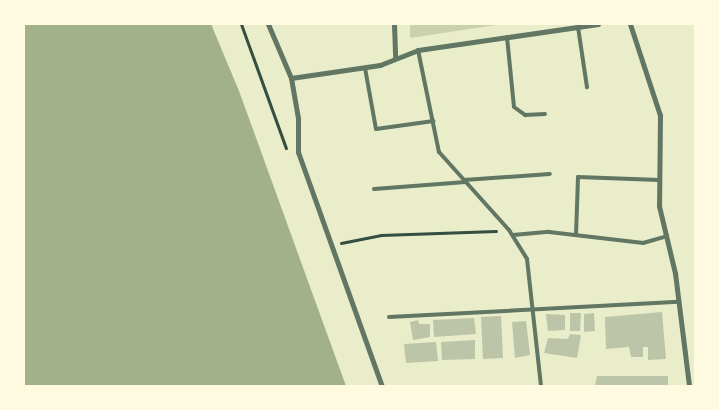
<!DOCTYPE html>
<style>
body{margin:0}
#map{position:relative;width:719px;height:410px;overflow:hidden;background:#e9edc9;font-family:"Roboto Serif",serif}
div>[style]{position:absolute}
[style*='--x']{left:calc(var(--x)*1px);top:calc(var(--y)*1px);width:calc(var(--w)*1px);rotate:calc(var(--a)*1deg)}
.green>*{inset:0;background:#cad2ad}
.water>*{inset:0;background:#a3b18a}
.building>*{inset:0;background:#bcc5a7}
.path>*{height:3px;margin:-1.5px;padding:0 1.5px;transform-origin:1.5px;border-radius:1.5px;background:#344e41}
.service>*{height:4px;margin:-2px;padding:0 2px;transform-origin:2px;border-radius:2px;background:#617663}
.minor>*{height:5px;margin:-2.5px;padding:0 2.5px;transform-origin:2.5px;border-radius:2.5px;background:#617663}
span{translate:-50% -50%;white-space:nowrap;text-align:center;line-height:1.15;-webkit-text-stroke:5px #fefae0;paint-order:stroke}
.frame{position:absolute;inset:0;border:25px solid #fefae0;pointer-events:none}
</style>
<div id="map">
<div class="green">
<div style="clip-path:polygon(410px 24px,503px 24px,410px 38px)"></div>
</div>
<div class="water">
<div style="clip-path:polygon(24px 24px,211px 24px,239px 91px,346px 386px,24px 386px)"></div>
</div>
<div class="building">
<div style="clip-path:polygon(662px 312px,666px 359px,648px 360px,648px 347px,643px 347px,643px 357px,631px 357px,629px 347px,606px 349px,605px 317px)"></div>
<div style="clip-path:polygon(570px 313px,581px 313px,580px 331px,570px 331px)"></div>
<div style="clip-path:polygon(594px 313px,595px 331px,584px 332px,584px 314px)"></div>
<div style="clip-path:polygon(546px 314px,565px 315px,565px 330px,548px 331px)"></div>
<div style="clip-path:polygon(501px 316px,503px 358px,483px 359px,481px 317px)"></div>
<div style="clip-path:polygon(474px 318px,476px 334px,434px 337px,433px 320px)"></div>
<div style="clip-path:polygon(418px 320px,419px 324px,430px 324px,430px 337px,413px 340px,410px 322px)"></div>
<div style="clip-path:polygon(526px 321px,530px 355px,515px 358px,512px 322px)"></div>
<div style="clip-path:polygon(570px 334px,581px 335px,577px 358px,544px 353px,548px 338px,568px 339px)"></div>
<div style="clip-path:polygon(475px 340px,475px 359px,442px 360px,441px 342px)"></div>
<div style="clip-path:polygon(436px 342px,438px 361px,406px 363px,404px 344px)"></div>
<div style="clip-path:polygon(597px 376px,668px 376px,668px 386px,595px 386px)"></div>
</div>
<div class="path">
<div style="--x:241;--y:24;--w:132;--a:70.1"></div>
<div style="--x:341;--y:243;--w:41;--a:-11.3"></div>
<div style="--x:381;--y:235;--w:115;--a:-2"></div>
</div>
<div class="service">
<div style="--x:578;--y:27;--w:61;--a:81.5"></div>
<div style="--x:507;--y:37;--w:70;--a:84.3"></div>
<div style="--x:514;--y:107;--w:14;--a:36"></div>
<div style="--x:525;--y:115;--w:20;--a:-3"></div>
<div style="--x:418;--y:50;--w:104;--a:78.4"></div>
<div style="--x:439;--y:152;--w:105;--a:48.1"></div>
<div style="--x:509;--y:230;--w:34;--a:58"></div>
<div style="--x:527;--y:259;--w:128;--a:83.7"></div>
<div style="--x:365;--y:68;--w:62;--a:79.8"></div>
<div style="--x:376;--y:129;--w:58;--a:-8"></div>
<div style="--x:464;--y:180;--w:86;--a:-4"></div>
<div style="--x:374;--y:189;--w:92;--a:-4.4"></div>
<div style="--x:513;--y:235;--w:36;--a:-5"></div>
<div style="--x:549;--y:232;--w:95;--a:6.7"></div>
<div style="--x:643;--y:243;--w:25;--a:-16"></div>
<div style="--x:576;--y:235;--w:58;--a:-88"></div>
<div style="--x:578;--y:177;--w:81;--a:2.1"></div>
<div style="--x:389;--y:317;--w:290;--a:-3"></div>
</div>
<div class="minor">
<div style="--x:268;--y:24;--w:59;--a:66.9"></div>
<div style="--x:291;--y:78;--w:41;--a:80.1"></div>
<div style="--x:298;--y:118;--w:34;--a:90"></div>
<div style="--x:298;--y:152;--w:249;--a:70.3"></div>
<div style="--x:394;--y:24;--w:33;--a:88"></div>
<div style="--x:630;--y:24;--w:96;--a:71.8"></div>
<div style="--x:660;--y:115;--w:91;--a:90.6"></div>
<div style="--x:659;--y:206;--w:69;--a:76.6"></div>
<div style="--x:675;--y:273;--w:114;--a:82.9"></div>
<div style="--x:291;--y:78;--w:90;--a:-8.3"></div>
<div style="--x:380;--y:65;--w:41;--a:-21.5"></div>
<div style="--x:418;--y:50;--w:182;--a:-8.2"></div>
</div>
<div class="frame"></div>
</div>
